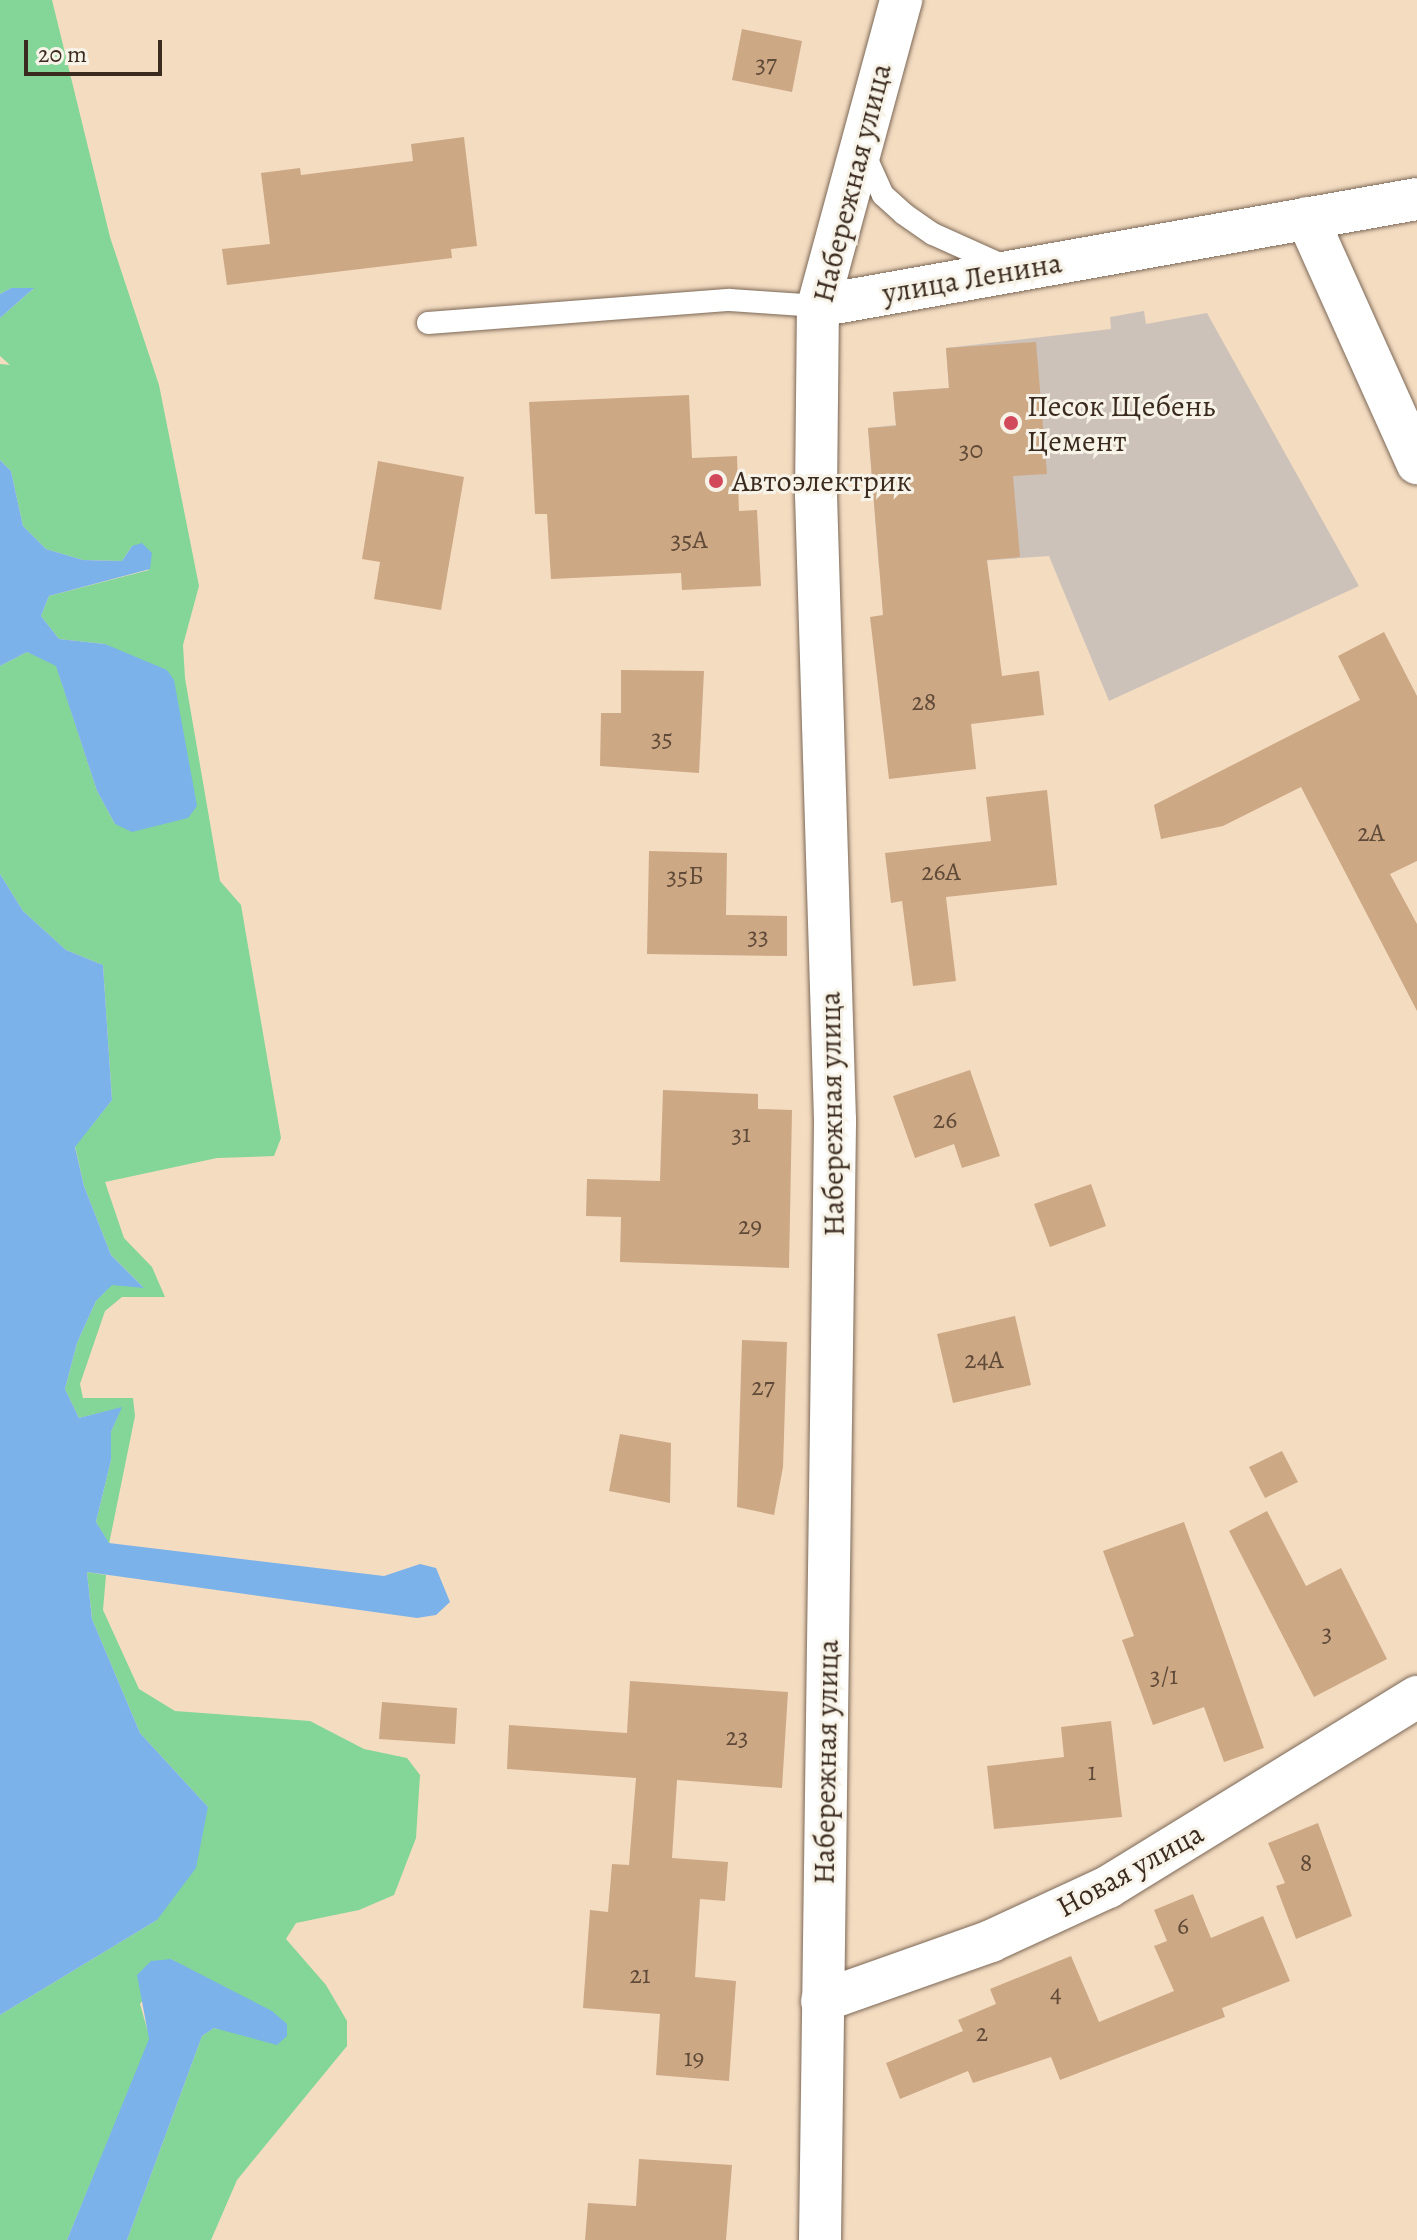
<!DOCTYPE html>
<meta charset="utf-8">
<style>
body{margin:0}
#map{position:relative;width:1417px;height:2240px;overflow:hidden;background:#f4dcc1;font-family:Alegreya,serif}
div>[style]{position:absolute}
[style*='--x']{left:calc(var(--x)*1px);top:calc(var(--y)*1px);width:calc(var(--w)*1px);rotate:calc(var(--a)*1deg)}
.industrial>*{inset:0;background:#cdc2b9}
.green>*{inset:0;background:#83d697}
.water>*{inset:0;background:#7cb2ea}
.building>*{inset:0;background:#cda885}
.roads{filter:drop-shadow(0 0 2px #7c6857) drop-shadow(0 0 2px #7c6857)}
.lane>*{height:22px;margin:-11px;padding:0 11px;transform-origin:11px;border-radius:11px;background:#fff}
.street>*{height:42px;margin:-21px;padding:0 21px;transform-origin:21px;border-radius:21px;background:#fff}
.dots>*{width:22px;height:22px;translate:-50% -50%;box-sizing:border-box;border:4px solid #f7f3e8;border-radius:50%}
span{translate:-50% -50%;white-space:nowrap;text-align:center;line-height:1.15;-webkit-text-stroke:6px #f7f3e8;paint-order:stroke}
.number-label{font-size:26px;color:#604a38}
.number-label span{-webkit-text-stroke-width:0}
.street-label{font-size:30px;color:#3b2a1e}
.poi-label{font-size:30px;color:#3b2a1e}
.left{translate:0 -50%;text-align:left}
.scale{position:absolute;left:24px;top:40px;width:138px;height:36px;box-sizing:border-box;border:4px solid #3b2a1e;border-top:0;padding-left:10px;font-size:24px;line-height:28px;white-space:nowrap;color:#3b2a1e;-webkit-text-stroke:6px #f7f3e8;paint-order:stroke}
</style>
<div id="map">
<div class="industrial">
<div style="clip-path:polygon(1144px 311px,1146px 324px,1207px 313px,1359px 586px,1109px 701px,1049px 556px,879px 568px,868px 428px,896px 425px,893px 392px,949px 388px,946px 348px,1111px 329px,1110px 317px)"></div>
</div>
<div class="green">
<div style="clip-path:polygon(0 0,52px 0,110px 237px,159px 385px,199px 586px,183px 645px,185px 678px,220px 881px,241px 905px,281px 1138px,274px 1156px,217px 1158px,105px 1182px,124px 1238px,152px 1267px,165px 1297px,122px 1297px,105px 1311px,80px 1384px,83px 1398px,133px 1398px,135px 1416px,109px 1544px,96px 1522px,111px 1460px,111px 1432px,121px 1408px,79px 1418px,65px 1389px,77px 1343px,96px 1301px,112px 1284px,143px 1287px,111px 1255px,84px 1186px,75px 1146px,112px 1100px,103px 965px,66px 950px,23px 911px,0 874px,0 666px,27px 652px,56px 665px,97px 791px,115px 824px,105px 644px,59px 639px,41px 616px,49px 596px,149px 570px,132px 546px,122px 561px,83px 560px,46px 549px,23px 526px,11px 471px,0 460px,0 364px,10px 365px,0 356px,0 318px,33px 289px,11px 288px,0 294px)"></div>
<div style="clip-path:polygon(87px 1572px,106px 1575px,103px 1610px,139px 1689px,175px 1711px,310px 1721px,364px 1749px,407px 1758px,420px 1775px,416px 1838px,394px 1895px,359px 1910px,296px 1923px,286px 1939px,326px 1985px,347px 2021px,347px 2046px,237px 2180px,211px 2240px,127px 2240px,202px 2036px,214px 2028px,233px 2032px,287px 2024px,171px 1959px,140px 2004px,150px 2039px,67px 2240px,0 2240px,0 2015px,157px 1920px,208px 1807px,140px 1733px,92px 1619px)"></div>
</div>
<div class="water">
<div style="clip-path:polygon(11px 288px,34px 288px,0 318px,0 294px)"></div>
<div style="clip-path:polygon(0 460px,11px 471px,23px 526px,46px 549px,83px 560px,122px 561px,132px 546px,142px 543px,152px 553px,150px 569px,49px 596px,41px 616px,59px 639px,105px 644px,167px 670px,174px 680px,197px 806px,188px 818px,132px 832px,115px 824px,97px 791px,56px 666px,27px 652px,0 666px)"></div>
<div style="clip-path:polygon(0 874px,23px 911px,66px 950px,103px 965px,112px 1100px,75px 1147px,84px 1186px,111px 1255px,144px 1288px,112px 1285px,96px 1301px,77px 1343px,65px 1389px,79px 1418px,122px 1407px,111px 1432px,111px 1460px,96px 1522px,109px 1543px,384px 1576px,420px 1564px,436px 1568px,450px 1602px,436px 1615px,417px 1618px,87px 1572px,92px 1619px,140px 1733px,208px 1807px,196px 1868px,157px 1920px,0 2015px)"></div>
<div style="clip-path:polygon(171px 1959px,272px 2011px,287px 2024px,287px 2036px,277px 2045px,214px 2028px,202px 2036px,127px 2240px,67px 2240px,149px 2039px,137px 1975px,151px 1961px)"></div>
</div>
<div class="building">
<div style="clip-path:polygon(742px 29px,802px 41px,792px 92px,732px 80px)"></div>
<div style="clip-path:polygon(464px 137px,477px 246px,451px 249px,452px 258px,227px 285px,222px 249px,270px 244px,261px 173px,300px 168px,301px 175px,413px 161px,411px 144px)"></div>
<div style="clip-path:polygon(1036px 342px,1047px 474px,1013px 476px,1020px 557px,987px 560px,1002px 676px,1039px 671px,1044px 715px,971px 724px,976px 769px,889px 779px,870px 617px,883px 615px,868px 428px,896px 426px,893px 392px,949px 388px,946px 348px)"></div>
<div style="clip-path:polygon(689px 395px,692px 458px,737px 456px,739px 511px,757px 510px,761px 586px,682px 590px,681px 573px,551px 579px,547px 514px,535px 514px,529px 402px)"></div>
<div style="clip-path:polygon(378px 461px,464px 477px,441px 610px,374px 599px,380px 562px,362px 559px)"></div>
<div style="clip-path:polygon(1384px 632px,1417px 696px,1417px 861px,1390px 874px,1417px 924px,1417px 1011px,1301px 787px,1223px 826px,1161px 839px,1154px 805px,1360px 700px,1338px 656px)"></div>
<div style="clip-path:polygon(621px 670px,704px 671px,699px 773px,600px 766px,601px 713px,621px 713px)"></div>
<div style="clip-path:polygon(1047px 790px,1057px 885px,946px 897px,956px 981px,913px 986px,902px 901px,891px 903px,885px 853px,991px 841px,986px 797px)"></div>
<div style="clip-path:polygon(649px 851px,727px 853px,726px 915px,787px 916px,787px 956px,647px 954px)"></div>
<div style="clip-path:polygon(970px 1070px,1000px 1156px,962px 1168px,954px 1144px,915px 1158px,893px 1096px)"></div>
<div style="clip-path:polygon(663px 1090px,758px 1094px,758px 1109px,792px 1110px,789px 1268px,620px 1262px,621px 1217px,586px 1216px,587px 1179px,660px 1181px)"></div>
<div style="clip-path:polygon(1091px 1184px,1106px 1226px,1050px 1247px,1034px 1204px)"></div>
<div style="clip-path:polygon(1015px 1316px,1031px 1385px,953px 1403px,937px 1334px)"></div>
<div style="clip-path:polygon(742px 1340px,787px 1342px,783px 1467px,774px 1515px,737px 1507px)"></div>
<div style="clip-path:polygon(620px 1434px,671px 1443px,670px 1503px,609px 1491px)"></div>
<div style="clip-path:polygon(1282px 1451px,1298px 1482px,1265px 1498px,1249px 1467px)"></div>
<div style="clip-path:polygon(1267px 1511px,1306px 1586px,1341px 1568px,1387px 1659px,1314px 1697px,1229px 1531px)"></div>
<div style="clip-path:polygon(1184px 1522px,1264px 1748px,1224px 1762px,1204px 1707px,1153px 1725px,1122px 1640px,1134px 1636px,1103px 1551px)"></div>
<div style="clip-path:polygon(630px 1681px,788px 1692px,782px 1788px,677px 1780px,672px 1858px,728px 1862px,725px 1901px,700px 1899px,695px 1977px,736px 1981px,729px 2081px,656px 2075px,660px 2014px,583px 2008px,590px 1910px,608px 1912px,612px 1864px,629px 1865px,636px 1778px,507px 1769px,509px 1725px,627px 1733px)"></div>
<div style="clip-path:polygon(382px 1702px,457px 1708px,455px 1744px,379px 1739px)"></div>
<div style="clip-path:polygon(1111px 1721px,1122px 1817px,994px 1829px,987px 1766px,1064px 1757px,1061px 1727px)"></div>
<div style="clip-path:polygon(1318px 1823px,1352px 1916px,1296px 1939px,1276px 1886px,1285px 1883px,1268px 1843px)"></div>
<div style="clip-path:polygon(1193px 1894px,1211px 1938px,1263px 1916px,1290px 1981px,1222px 2008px,1225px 2017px,1060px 2080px,1051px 2057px,973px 2083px,968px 2071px,900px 2099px,886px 2063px,963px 2031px,958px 2020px,996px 2004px,990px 1989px,1071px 1956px,1099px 2022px,1174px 1991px,1154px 1946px,1167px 1941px,1154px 1910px)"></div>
<div style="clip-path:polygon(639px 2159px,732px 2165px,726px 2240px,585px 2240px,588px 2203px,636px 2206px)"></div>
</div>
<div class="roads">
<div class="lane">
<div style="--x:863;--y:151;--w:48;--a:65.6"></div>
<div style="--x:883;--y:195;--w:28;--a:42"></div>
<div style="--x:904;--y:214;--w:35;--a:35"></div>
<div style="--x:933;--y:234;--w:78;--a:24.3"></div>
<div style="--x:428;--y:323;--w:303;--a:-4.4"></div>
<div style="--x:730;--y:300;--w:88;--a:3.9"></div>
</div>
<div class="street">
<div style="--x:1307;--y:218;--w:269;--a:65.8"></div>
<div style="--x:818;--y:306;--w:608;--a:-10.13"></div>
<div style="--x:822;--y:2001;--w:179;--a:-19.5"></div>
<div style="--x:991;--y:1941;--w:129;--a:-24.8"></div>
<div style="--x:1108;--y:1887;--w:363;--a:-31.6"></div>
<div style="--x:820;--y:2240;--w:1120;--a:-89.23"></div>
<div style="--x:835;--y:1120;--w:626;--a:-91.74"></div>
<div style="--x:816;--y:494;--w:188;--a:-89.4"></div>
<div style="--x:818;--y:306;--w:317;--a:-74.8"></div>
</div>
</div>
<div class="dots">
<div style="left:1011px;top:423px;background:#d1495b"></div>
<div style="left:716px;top:481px;background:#d1495b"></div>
</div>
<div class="number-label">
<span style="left:766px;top:64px">37</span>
<span style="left:971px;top:450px">30</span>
<span style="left:689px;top:540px">35А</span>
<span style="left:924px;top:702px">28</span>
<span style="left:662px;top:738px">35</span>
<span style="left:1371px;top:833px">2А</span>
<span style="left:941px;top:872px">26А</span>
<span style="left:685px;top:876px">35Б</span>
<span style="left:758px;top:936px">33</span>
<span style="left:945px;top:1120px">26</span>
<span style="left:741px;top:1134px">31</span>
<span style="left:750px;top:1226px">29</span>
<span style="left:984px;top:1360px">24А</span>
<span style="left:763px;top:1387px">27</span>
<span style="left:1327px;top:1633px">3</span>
<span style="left:1164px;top:1676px">3/1</span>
<span style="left:737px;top:1737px">23</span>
<span style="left:1092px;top:1772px">1</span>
<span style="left:1306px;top:1863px">8</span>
<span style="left:1183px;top:1926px">6</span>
<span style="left:640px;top:1975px">21</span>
<span style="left:1056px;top:1994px">4</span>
<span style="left:982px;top:2033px">2</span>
<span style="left:694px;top:2058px">19</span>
</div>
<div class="street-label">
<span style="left:852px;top:183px;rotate:-76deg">Набережная улица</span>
<span style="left:972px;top:278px;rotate:-10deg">улица Ленина</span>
<span style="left:832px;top:1114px;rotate:-91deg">Набережная улица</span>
<span style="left:826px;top:1762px;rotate:-89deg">Набережная улица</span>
<span style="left:1130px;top:1870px;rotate:-29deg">Новая улица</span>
</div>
<div class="poi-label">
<span class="left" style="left:1027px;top:423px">Песок Щебень<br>Цемент</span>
<span class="left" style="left:732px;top:481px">Автоэлектрик</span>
</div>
<div class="scale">20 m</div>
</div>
